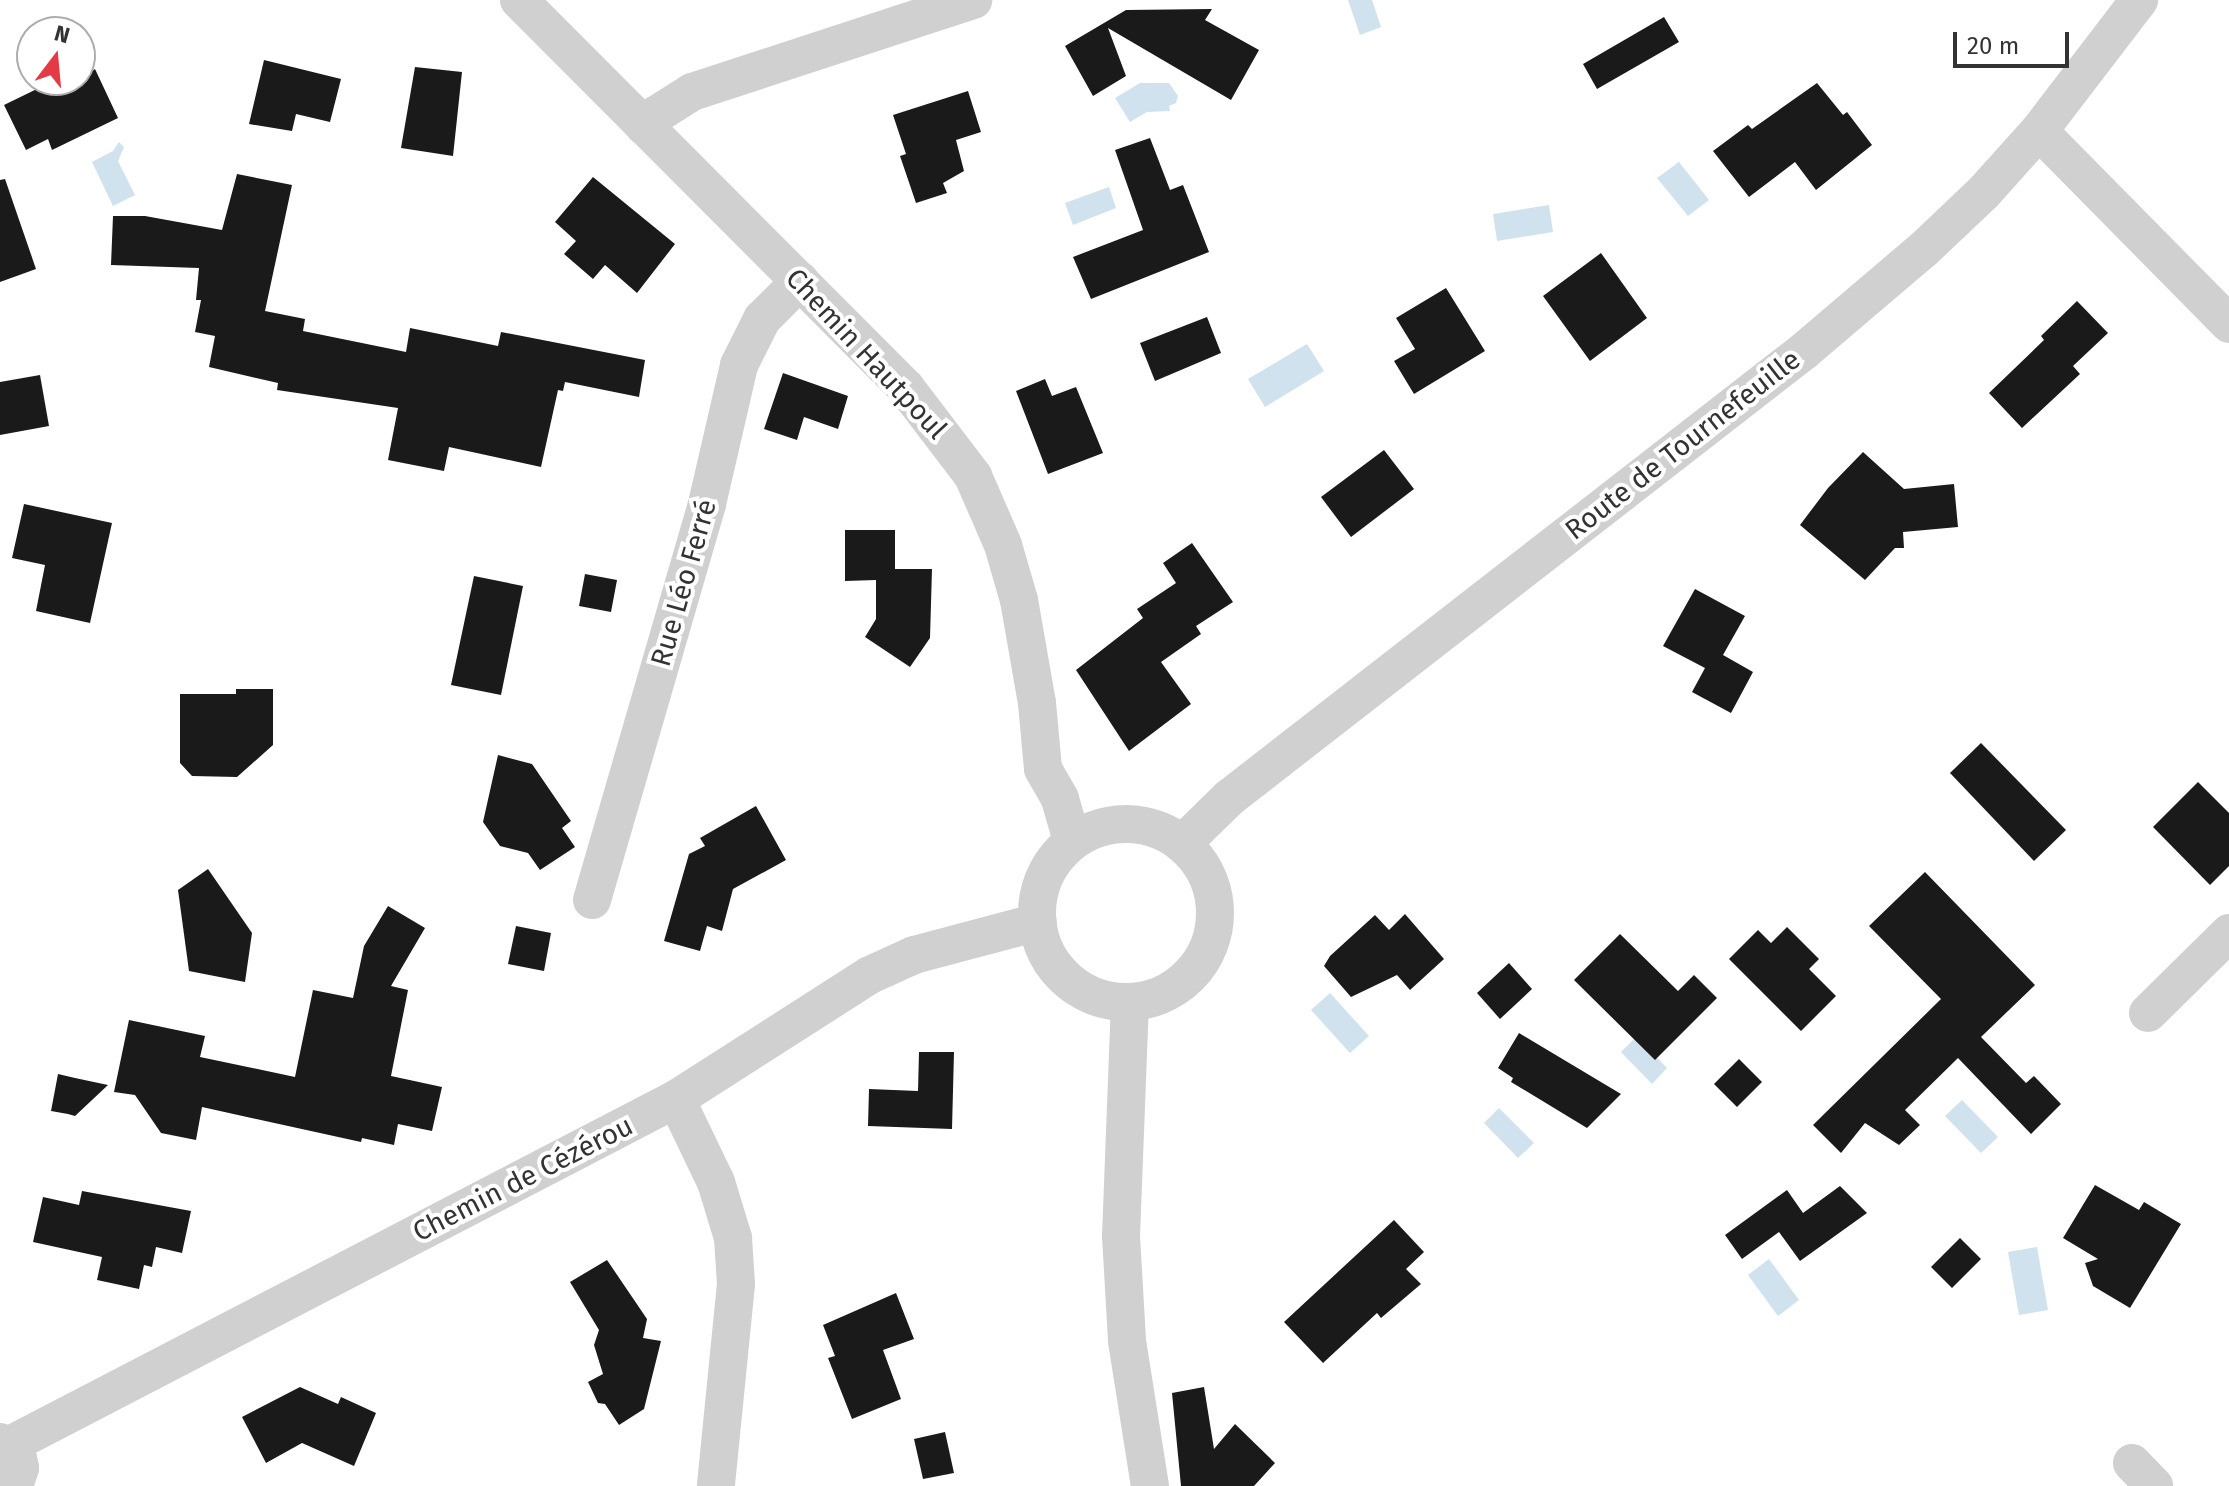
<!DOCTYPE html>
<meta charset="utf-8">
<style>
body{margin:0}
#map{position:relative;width:2229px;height:1486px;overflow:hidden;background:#fff;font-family:"Fira Sans",sans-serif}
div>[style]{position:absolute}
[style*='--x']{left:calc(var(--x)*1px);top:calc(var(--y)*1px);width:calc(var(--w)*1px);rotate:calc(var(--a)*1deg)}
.water>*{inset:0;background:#cfe2ee}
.building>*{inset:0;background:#1a1a1a}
.minor>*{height:38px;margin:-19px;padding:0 19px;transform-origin:19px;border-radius:19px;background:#d0d0d0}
.minor>.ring{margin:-19px;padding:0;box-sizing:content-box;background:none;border:38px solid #d0d0d0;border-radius:50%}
span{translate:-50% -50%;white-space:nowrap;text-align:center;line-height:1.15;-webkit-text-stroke:8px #fff;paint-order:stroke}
.street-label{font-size:28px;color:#333}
.north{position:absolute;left:16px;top:16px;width:80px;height:80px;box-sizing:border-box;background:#fff;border:2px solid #adadad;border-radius:50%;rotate:16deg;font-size:22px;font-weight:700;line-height:32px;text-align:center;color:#333}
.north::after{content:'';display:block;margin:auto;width:28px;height:36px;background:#e63946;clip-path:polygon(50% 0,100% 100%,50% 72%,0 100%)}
.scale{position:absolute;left:1953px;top:32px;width:116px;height:36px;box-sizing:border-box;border:4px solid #333;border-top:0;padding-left:10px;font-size:24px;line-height:28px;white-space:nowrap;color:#333;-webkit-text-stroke:6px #fff;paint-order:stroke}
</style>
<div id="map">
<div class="water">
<div style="clip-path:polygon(1348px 0,1372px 0,1381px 27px,1360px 35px)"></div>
<div style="clip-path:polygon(1140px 83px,1169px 83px,1178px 96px,1176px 103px,1169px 106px,1170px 111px,1147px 112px,1130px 122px,1115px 98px)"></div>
<div style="clip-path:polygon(119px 142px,124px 147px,118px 161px,135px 195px,113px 206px,92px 162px,113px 151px)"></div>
<div style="clip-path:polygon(1679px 162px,1709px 200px,1688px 216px,1657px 178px)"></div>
<div style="clip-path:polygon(1109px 187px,1116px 208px,1073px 225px,1065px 203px)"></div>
<div style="clip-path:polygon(1549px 205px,1553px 232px,1497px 241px,1493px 214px)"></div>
<div style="clip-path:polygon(1307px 344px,1324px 371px,1265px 407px,1248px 379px)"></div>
<div style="clip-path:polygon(1330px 993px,1369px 1036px,1350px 1053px,1311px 1010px)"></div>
<div style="clip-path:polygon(1636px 1037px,1667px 1068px,1652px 1084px,1621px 1052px)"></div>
<div style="clip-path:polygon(1962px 1100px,1998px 1137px,1981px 1153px,1945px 1116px)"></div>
<div style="clip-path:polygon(1499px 1108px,1534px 1143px,1518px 1158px,1484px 1123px)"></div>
<div style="clip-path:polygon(2037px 1247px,2048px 1310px,2019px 1315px,2008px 1252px)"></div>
<div style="clip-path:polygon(1769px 1259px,1799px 1300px,1778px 1316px,1748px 1275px)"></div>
</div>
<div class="building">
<div style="clip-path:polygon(1212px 9px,1205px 20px,1259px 50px,1231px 100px,1108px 28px,1126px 76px,1093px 96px,1065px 46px,1126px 10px)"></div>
<div style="clip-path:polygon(1664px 17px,1679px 42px,1597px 89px,1583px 64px)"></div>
<div style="clip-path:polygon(264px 60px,341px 79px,330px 122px,296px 114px,292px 131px,249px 124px)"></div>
<div style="clip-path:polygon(415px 67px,462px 72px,453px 156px,401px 148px)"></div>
<div style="clip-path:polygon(95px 69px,118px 118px,52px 150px,48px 139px,26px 150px,4px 105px,43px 86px,45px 93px,80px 80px)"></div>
<div style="clip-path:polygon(1817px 83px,1843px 115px,1847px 112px,1872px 145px,1816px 190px,1795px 162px,1749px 197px,1713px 151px,1748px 125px,1752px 129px)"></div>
<div style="clip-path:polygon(968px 91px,981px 132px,956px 140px,964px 171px,943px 183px,947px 193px,916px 203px,900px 156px,906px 154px,893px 115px)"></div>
<div style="clip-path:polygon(1150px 138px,1170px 190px,1183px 185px,1209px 252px,1091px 299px,1073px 257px,1143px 230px,1115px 150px)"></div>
<div style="clip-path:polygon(237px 174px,292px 185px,265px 311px,305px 319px,303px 331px,406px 352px,410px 328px,498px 346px,501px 332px,645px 360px,639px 397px,565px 382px,563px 391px,558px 390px,541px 467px,449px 447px,444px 471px,388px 460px,398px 408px,277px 390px,278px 383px,209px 367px,215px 336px,195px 332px,201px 300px,196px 300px,199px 268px,111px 265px,113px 216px,145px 216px,222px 230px)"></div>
<div style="clip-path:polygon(593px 177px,675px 244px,637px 293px,605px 265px,593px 279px,564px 254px,576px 241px,555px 222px)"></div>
<div style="clip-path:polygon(5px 179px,36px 269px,0 282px,0 180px)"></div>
<div style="clip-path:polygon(1601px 253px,1647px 318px,1590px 361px,1543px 296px)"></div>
<div style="clip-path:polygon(1446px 288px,1485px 351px,1414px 394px,1394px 361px,1415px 349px,1396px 318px)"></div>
<div style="clip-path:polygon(2077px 301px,2108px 333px,2073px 366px,2080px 374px,2022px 428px,1989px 393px,2044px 340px,2041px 336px)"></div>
<div style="clip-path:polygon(1207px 317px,1221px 353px,1155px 381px,1140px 343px)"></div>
<div style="clip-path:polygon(783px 373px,848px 396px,838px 429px,804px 417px,797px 440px,764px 429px)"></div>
<div style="clip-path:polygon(40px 375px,49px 426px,0 435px,0 382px)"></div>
<div style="clip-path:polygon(1045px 379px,1052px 396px,1076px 387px,1103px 453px,1048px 474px,1016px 391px)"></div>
<div style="clip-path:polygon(1384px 450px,1414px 489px,1351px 537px,1321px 497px)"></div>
<div style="clip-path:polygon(1863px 452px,1904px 489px,1954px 484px,1958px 527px,1903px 532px,1904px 548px,1895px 548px,1865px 580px,1800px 525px,1828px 488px)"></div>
<div style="clip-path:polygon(24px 504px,112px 523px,90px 623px,36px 611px,45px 565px,12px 558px)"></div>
<div style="clip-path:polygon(845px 530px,895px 530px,895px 569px,932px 569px,930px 638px,910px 667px,865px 637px,876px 619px,876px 580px,845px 581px)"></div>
<div style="clip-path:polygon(1192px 543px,1233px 602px,1196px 626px,1201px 634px,1161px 662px,1191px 704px,1129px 751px,1076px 670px,1143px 618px,1137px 609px,1176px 583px,1163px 563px)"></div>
<div style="clip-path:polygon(585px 574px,617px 580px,611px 612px,579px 606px)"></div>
<div style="clip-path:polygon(474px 576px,523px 586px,501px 695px,451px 685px)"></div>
<div style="clip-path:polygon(1695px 589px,1745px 616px,1723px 655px,1753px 672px,1731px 713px,1692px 692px,1705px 668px,1663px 646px)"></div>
<div style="clip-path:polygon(236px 689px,273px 689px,273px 745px,237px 777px,192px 776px,180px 763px,180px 694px,236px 694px)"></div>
<div style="clip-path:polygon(1981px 743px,2066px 830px,2034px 861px,1950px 773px)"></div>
<div style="clip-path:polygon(498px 755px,532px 764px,571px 821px,562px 828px,575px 847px,540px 870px,528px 853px,500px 846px,483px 822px)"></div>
<div style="clip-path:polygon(2198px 782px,2229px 813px,2229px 866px,2210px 885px,2153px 827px)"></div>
<div style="clip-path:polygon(756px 806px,786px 860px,733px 889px,722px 931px,707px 926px,700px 951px,664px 941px,689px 854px,705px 846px,700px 838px)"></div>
<div style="clip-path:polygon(208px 869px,252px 933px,245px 982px,189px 971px,178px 890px)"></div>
<div style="clip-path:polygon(1925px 872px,2035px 985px,1981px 1037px,2026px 1083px,2034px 1076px,2061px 1104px,2031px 1134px,1958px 1058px,1905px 1110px,1920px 1125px,1899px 1145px,1865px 1123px,1841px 1153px,1813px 1125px,1941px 999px,1869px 926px)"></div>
<div style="clip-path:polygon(388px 906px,425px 928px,391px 986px,408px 990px,391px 1076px,442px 1087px,432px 1131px,398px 1124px,394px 1145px,362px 1138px,361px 1142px,202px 1107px,196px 1140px,161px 1133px,135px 1095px,114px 1092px,129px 1020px,205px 1036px,200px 1057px,295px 1077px,313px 990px,353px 998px,364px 946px)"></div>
<div style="clip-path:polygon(1405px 914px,1444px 959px,1410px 990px,1397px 975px,1351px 997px,1324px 966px,1330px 956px,1375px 915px,1389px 930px)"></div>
<div style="clip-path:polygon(516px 926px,551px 933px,544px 971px,508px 964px)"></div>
<div style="clip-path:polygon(1787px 927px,1819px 959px,1809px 969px,1836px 996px,1801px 1031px,1729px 959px,1758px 930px,1771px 943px)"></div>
<div style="clip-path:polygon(1620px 934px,1678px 991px,1694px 975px,1717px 998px,1655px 1060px,1574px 980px)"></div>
<div style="clip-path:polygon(1509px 963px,1532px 989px,1500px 1019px,1477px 993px)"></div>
<div style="clip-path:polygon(1519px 1033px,1621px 1094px,1587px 1128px,1511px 1082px,1513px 1078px,1498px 1068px)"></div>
<div style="clip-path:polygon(919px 1052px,954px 1052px,952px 1129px,868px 1126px,869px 1089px,918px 1091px)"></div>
<div style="clip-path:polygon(1739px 1059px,1762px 1082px,1737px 1107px,1714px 1084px)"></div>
<div style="clip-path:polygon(58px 1074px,75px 1078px,108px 1085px,75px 1116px,68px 1114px,51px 1111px)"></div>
<div style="clip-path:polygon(2095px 1185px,2139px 1210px,2144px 1202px,2181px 1224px,2130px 1308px,2093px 1286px,2085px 1263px,2098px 1259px,2063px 1238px)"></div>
<div style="clip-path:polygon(1840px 1186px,1867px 1213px,1800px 1261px,1779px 1232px,1742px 1259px,1725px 1235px,1787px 1190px,1803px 1213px)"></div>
<div style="clip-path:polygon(82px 1191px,191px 1211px,182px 1253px,156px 1247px,152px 1267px,144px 1265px,139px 1289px,97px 1280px,102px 1257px,33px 1242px,43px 1197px,79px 1205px)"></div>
<div style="clip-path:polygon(1394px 1220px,1424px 1252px,1406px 1269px,1421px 1284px,1381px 1318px,1377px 1313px,1323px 1363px,1284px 1322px)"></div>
<div style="clip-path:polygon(1960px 1238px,1981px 1259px,1952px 1288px,1931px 1267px)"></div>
<div style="clip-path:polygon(607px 1260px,647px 1319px,643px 1338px,661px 1341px,644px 1409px,619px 1425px,605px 1404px,598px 1403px,588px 1382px,603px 1374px,594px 1345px,599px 1330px,570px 1282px)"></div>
<div style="clip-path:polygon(896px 1293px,914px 1339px,883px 1350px,901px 1399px,852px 1419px,828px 1358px,835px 1356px,823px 1325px)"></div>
<div style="clip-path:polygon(300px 1387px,338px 1404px,341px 1397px,376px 1413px,354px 1466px,302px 1443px,266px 1463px,242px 1417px)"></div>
<div style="clip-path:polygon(1204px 1387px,1214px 1449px,1235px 1424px,1275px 1463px,1254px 1486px,1181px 1486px,1172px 1393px)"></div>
<div style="clip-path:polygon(945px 1432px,954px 1473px,923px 1479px,914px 1439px)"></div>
</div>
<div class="minor">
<div style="--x:519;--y:0;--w:548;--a:45.07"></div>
<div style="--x:906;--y:388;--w:111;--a:52.7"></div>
<div style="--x:973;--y:476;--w:75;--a:66.5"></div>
<div style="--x:1003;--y:545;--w:57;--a:73.8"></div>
<div style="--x:1019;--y:600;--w:105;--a:80.1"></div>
<div style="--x:1037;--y:703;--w:66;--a:84.8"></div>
<div style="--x:1043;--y:769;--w:34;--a:60"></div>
<div style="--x:1060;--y:799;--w:44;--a:74.1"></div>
<div style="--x:644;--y:126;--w:14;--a:-45"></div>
<div style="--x:654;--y:116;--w:45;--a:-32.3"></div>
<div style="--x:692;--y:92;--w:296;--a:-18.1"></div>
<div style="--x:2039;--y:131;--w:271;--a:45.4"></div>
<div class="ring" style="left:1037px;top:824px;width:140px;height:140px"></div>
<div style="--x:1182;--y:844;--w:66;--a:-44.4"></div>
<div style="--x:1229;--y:798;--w:728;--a:-37.86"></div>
<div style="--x:1804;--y:351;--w:157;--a:-40.4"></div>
<div style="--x:1924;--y:249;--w:83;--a:-43.5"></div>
<div style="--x:1984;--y:192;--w:82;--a:-48"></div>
<div style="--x:2039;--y:131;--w:165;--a:-52.6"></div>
<div style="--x:592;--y:900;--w:412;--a:-73.8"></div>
<div style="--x:707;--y:504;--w:143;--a:-77"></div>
<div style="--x:739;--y:365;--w:51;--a:-63.4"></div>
<div style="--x:762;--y:319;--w:54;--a:-45"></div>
<div style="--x:1130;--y:1002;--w:234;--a:92.2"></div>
<div style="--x:1121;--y:1236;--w:105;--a:86.7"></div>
<div style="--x:1127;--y:1341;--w:147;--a:81"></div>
<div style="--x:2148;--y:1013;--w:114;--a:-44.6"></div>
<div style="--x:676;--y:1099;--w:92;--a:64.3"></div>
<div style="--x:716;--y:1182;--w:59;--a:73.1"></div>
<div style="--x:733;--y:1238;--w:46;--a:86.3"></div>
<div style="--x:736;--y:1284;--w:203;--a:95.7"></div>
<div style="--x:0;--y:1442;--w:25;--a:43"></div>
<div style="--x:18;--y:1459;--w:9;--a:77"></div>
<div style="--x:20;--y:1468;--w:19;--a:108"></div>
<div style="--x:8;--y:1446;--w:753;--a:-27.45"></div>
<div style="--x:676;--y:1099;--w:230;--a:-32.6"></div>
<div style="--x:870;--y:975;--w:48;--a:-24.4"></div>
<div style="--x:914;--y:955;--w:128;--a:-14.9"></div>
<div style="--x:2132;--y:1463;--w:32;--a:46"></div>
</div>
<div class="street-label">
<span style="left:866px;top:354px;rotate:47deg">Chemin Hautpoul</span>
<span style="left:1683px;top:445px;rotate:-38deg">Route de Tournefeuille</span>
<span style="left:684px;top:583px;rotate:-74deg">Rue Léo Ferré</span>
<span style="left:523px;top:1179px;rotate:-27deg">Chemin de Cézérou</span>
</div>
<div class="north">N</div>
<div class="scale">20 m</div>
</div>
